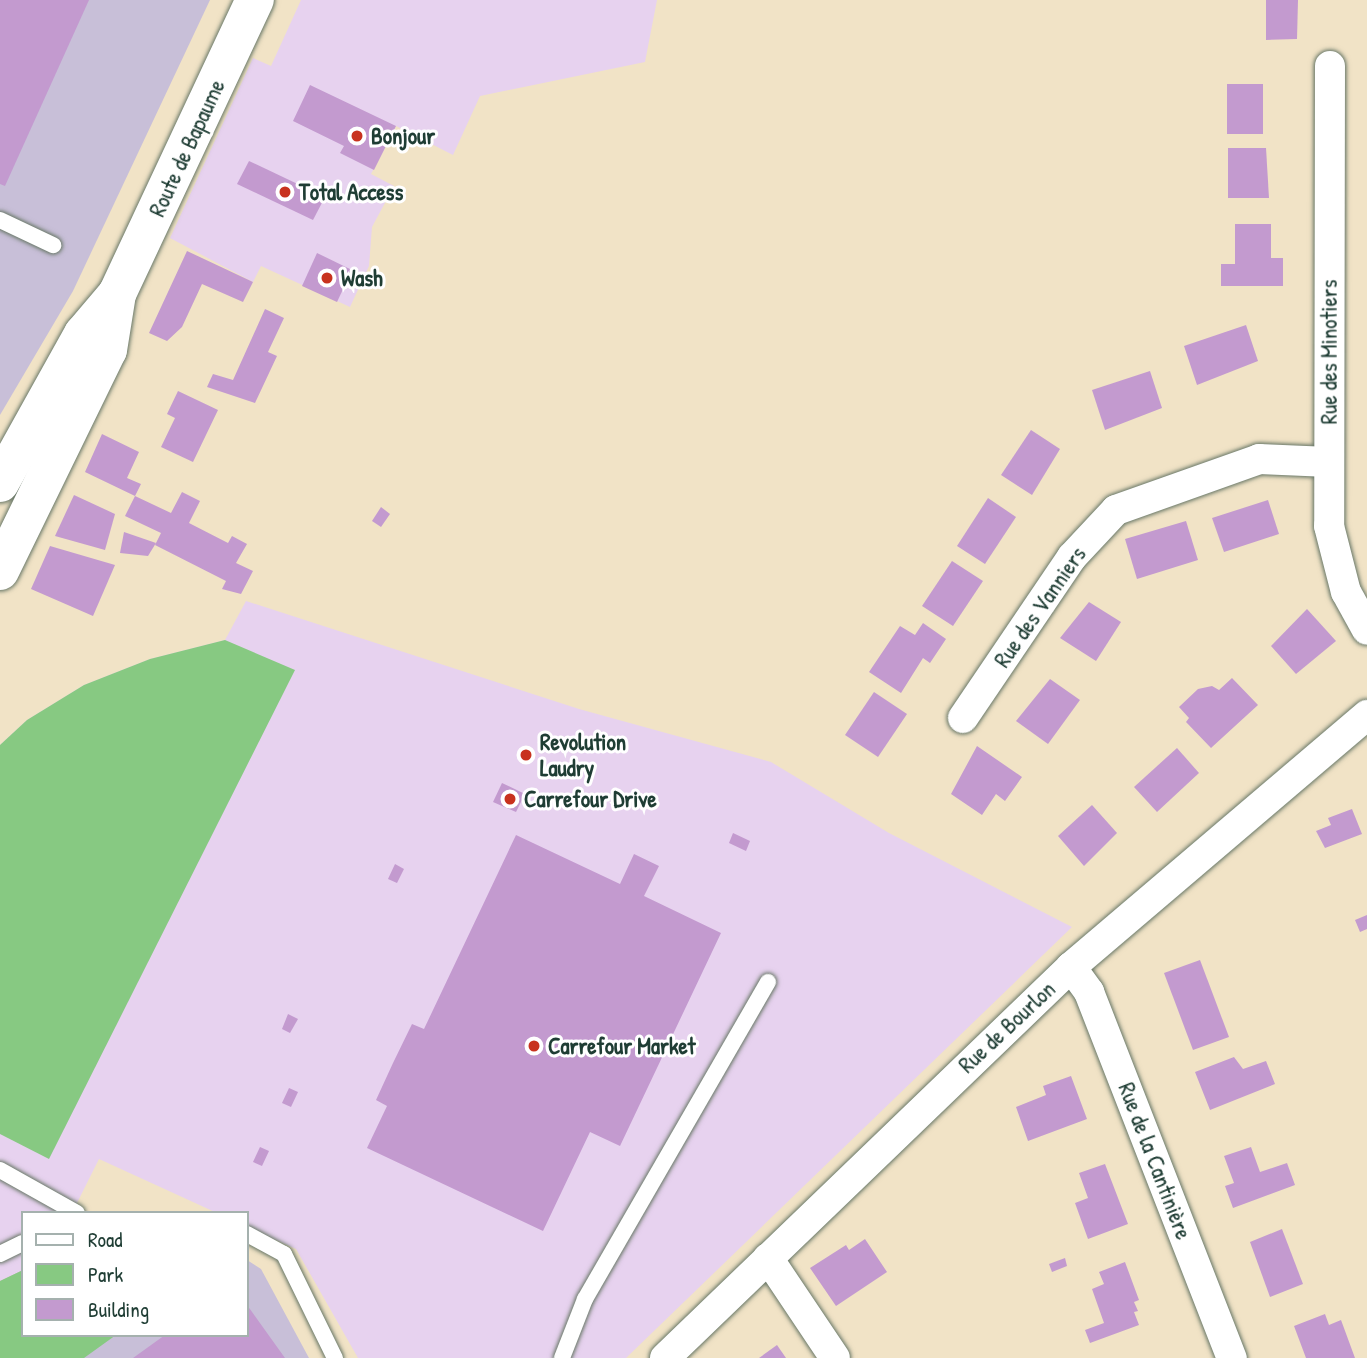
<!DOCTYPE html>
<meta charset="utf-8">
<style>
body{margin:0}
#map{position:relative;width:1367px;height:1358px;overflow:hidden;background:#f1e3c6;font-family:"Patrick Hand",sans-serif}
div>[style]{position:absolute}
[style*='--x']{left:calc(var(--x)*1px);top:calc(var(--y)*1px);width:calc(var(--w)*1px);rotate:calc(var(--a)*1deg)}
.built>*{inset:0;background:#e7d2ef}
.industrial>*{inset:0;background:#c8bfd8}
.green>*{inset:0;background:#87c982}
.building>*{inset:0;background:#c39acf}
.roads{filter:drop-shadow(0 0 2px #687767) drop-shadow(0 0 2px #687767)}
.service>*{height:16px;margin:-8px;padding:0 8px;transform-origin:8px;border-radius:8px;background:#fff}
.minor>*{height:30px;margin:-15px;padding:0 15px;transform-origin:15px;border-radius:15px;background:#fff}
.primary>*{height:38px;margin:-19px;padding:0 19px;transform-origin:19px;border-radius:19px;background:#fff}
.dots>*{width:19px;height:19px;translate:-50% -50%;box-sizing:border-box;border:4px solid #fff;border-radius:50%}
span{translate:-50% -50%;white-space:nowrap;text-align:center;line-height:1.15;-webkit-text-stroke:6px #fff;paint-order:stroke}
.poi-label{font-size:23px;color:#1f3d34;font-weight:700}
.left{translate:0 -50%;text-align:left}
.street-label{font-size:23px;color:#1f3d34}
.legend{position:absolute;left:21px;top:1211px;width:228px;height:126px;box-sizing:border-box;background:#fff;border:2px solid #a5b1ae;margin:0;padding:9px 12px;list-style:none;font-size:21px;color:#1f3d34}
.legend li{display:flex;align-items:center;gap:14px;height:35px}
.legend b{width:35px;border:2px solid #a5b1ae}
</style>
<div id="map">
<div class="built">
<div style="clip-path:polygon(301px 0,657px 0,645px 62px,480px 96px,453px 155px,396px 126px,371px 174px,394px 186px,372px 227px,369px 266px,350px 307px,261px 266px,253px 282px,170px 238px,253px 58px,271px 66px)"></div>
<div style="clip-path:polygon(246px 601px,579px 709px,771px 762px,889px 833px,1072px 927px,626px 1358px,358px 1358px,296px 1249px,247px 1227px,247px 1213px,217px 1213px,99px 1159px,72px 1213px,23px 1213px,23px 1270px,0 1281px,0 745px,27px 720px,84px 685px,150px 659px,225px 640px)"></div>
</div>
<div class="industrial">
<div style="clip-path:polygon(0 0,210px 0,73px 291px,0 415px)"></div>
<div style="clip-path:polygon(247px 1260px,261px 1269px,309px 1358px,0 1358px,0 1281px,23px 1270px,23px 1335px,247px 1335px)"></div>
</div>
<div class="green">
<div style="clip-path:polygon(225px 640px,295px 670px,49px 1159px,0 1134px,0 745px,27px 720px,84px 685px,150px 659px)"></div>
<div style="clip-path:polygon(23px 1270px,23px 1335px,116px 1335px,84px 1358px,0 1358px,0 1281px)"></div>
</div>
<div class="building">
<div style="clip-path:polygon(0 0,89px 0,5px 186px,0 184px)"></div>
<div style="clip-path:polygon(1266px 0,1298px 0,1297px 39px,1266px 40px)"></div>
<div style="clip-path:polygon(1227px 84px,1263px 84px,1263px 134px,1227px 134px)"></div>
<div style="clip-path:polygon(310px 85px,396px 126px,374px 170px,340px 153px,344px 146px,293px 121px)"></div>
<div style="clip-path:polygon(1228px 148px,1266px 148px,1269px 198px,1228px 198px)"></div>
<div style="clip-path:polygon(249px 161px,325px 197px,313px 220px,237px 184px)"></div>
<div style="clip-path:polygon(1235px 224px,1271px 224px,1271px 258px,1283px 258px,1283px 286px,1221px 286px,1221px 264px,1235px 264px)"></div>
<div style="clip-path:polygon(187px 251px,253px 282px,243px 302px,202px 284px,182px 327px,167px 341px,149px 333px)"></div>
<div style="clip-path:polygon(317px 253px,352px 270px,337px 302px,302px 286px)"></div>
<div style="clip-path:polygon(265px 309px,284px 318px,268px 352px,277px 356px,255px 403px,207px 387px,213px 374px,233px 380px)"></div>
<div style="clip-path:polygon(1246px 325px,1258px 361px,1197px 385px,1184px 346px)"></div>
<div style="clip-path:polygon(1150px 371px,1162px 408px,1105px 430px,1092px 390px)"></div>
<div style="clip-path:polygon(178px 391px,218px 410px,193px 462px,161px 447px,175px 418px,167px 414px)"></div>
<div style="clip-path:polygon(1031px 430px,1060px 449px,1032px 495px,1001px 475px)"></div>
<div style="clip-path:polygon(102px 434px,139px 452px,127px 478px,141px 484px,135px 496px,85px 472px)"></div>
<div style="clip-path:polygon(182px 492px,200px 501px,189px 523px,228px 543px,232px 536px,247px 544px,236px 563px,253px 571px,241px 594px,222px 589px,226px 581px,155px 545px,161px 533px,125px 516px,135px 496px,171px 513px)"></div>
<div style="clip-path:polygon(74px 495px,115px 514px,105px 550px,55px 536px)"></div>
<div style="clip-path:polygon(988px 498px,1016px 517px,985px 564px,957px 546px)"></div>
<div style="clip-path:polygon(1268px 500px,1279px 534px,1224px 552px,1212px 518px)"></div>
<div style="clip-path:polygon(381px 507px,390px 514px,381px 527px,372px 521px)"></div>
<div style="clip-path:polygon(1186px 521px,1198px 560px,1137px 579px,1125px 539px)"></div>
<div style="clip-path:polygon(124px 532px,156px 543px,148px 556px,120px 553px)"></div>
<div style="clip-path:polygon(50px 546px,115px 565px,93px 616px,31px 589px)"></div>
<div style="clip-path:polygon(952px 561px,983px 581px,953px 626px,922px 606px)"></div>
<div style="clip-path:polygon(1089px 602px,1121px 622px,1096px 661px,1060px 638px)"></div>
<div style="clip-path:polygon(1307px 609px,1336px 641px,1296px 674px,1271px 646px)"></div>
<div style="clip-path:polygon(923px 623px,946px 639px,930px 663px,923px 658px,901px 693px,869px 672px,900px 626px,915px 635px)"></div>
<div style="clip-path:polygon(1232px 678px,1258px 705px,1211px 748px,1186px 722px,1189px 718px,1179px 707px,1198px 689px,1212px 686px,1219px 690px)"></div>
<div style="clip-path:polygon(1050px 679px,1080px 700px,1048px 744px,1016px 721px)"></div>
<div style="clip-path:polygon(874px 692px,907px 714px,878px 757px,845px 735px)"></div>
<div style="clip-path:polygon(977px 746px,1022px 777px,1005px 801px,996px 794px,982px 815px,951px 794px)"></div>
<div style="clip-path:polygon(1177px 748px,1199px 773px,1157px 812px,1134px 787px)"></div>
<div style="clip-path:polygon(502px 783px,525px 794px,516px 812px,493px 802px)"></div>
<div style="clip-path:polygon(1092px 805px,1117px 833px,1084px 866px,1058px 836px)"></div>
<div style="clip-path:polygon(1352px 809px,1362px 834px,1325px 848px,1316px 831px,1331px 825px,1328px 818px)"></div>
<div style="clip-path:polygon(733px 833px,750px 841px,746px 851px,729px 843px)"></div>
<div style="clip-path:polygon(516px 835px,620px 884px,634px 854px,659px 866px,644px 896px,721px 933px,620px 1146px,590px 1132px,543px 1231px,367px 1148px,387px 1106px,376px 1100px,393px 1063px,412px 1024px,424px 1029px)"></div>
<div style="clip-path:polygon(395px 864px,404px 869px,397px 883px,388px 879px)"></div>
<div style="clip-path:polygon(1367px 915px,1367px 929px,1360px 932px,1355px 920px)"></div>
<div style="clip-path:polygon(1200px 960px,1229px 1037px,1193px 1050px,1164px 973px)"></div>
<div style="clip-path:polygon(288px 1014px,298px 1019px,290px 1033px,282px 1029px)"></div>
<div style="clip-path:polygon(1234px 1057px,1243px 1069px,1266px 1061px,1275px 1084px,1210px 1110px,1195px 1072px)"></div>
<div style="clip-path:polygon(1071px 1076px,1087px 1119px,1028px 1141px,1016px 1107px,1046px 1095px,1043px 1086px)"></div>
<div style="clip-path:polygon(289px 1088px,298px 1092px,291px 1107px,282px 1103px)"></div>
<div style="clip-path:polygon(260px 1147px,269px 1151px,262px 1166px,253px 1162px)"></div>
<div style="clip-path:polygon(1251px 1147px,1260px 1172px,1287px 1163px,1295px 1185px,1233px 1208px,1225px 1186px,1234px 1183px,1224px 1156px)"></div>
<div style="clip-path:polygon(1105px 1164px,1128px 1224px,1088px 1239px,1075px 1203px,1088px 1198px,1079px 1173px)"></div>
<div style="clip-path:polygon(1282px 1229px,1303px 1284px,1270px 1297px,1250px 1242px)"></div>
<div style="clip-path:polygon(865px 1239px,887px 1272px,836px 1306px,810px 1268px,846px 1245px,849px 1250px)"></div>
<div style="clip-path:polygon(1065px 1258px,1067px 1266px,1052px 1272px,1049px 1264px)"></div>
<div style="clip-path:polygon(1125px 1262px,1139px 1300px,1134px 1302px,1138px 1311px,1134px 1312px,1139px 1325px,1090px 1343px,1085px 1330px,1104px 1323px,1092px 1289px,1104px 1284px,1099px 1272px)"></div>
<div style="clip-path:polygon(247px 1305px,285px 1358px,133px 1358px,165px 1335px,247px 1335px)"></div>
<div style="clip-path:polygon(1325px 1314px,1329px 1325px,1341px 1320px,1355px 1358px,1306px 1358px,1294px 1326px)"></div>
<div style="clip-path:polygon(777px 1345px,786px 1358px,759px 1358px)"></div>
</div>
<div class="roads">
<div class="service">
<div style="--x:0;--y:220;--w:59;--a:25.3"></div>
<div style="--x:0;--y:1170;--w:88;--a:29.2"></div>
<div style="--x:247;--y:1234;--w:42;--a:28.4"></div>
<div style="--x:284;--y:1254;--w:116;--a:63.9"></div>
<div style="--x:0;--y:1254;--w:25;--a:-26"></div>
<div style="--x:562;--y:1358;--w:63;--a:-68.7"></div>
<div style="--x:585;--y:1299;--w:366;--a:-60"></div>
</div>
<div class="minor">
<div style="--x:1330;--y:66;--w:460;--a:90.1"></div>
<div style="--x:1329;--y:526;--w:68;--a:75.6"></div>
<div style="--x:1346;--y:592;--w:43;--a:61.1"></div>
<div style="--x:963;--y:718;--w:194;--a:-55.9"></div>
<div style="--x:1072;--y:557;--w:64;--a:-46.9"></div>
<div style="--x:1116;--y:510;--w:152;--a:-19.6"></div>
<div style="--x:1259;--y:459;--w:70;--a:2.5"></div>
<div style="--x:1071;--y:967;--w:31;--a:54"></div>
<div style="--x:1089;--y:992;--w:393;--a:68.7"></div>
<div style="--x:768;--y:1258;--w:120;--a:56.2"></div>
<div style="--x:665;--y:1358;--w:564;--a:-43.92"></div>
<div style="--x:1071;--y:967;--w:389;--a:-40.4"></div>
</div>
<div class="primary">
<div style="--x:0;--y:483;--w:171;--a:-60.9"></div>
<div style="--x:83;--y:334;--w:52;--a:-49.6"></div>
<div style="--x:117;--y:294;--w:325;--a:-64.9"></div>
<div style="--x:0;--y:571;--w:246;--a:-64"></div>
<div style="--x:108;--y:350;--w:57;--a:-80.9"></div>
</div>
</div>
<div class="dots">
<div style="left:357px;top:136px;background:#c8321e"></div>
<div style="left:285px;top:192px;background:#c8321e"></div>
<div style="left:327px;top:278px;background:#c8321e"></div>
<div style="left:526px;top:755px;background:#c8321e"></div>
<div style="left:510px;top:799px;background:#c8321e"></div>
<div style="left:534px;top:1046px;background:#c8321e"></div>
</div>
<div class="poi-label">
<span class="left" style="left:371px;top:136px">Bonjour</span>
<span class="left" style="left:299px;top:192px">Total Access</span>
<span class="left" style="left:341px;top:278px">Wash</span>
<span class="left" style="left:540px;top:755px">Revolution<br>Laudry</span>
<span class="left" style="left:524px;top:799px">Carrefour Drive</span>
<span class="left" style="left:548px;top:1046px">Carrefour Market</span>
</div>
<div class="street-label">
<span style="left:187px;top:148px;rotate:-65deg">Route de Bapaume</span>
<span style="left:1329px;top:352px;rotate:-90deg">Rue des Minotiers</span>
<span style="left:1040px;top:607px;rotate:-55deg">Rue des Vanniers</span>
<span style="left:1007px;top:1027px;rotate:-43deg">Rue de Bourlon</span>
<span style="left:1155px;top:1161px;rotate:69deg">Rue de la Cantinière</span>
</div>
<ul class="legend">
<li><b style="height:9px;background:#fff"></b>Road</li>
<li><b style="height:19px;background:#87c982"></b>Park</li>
<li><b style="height:19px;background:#c39acf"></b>Building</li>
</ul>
</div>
